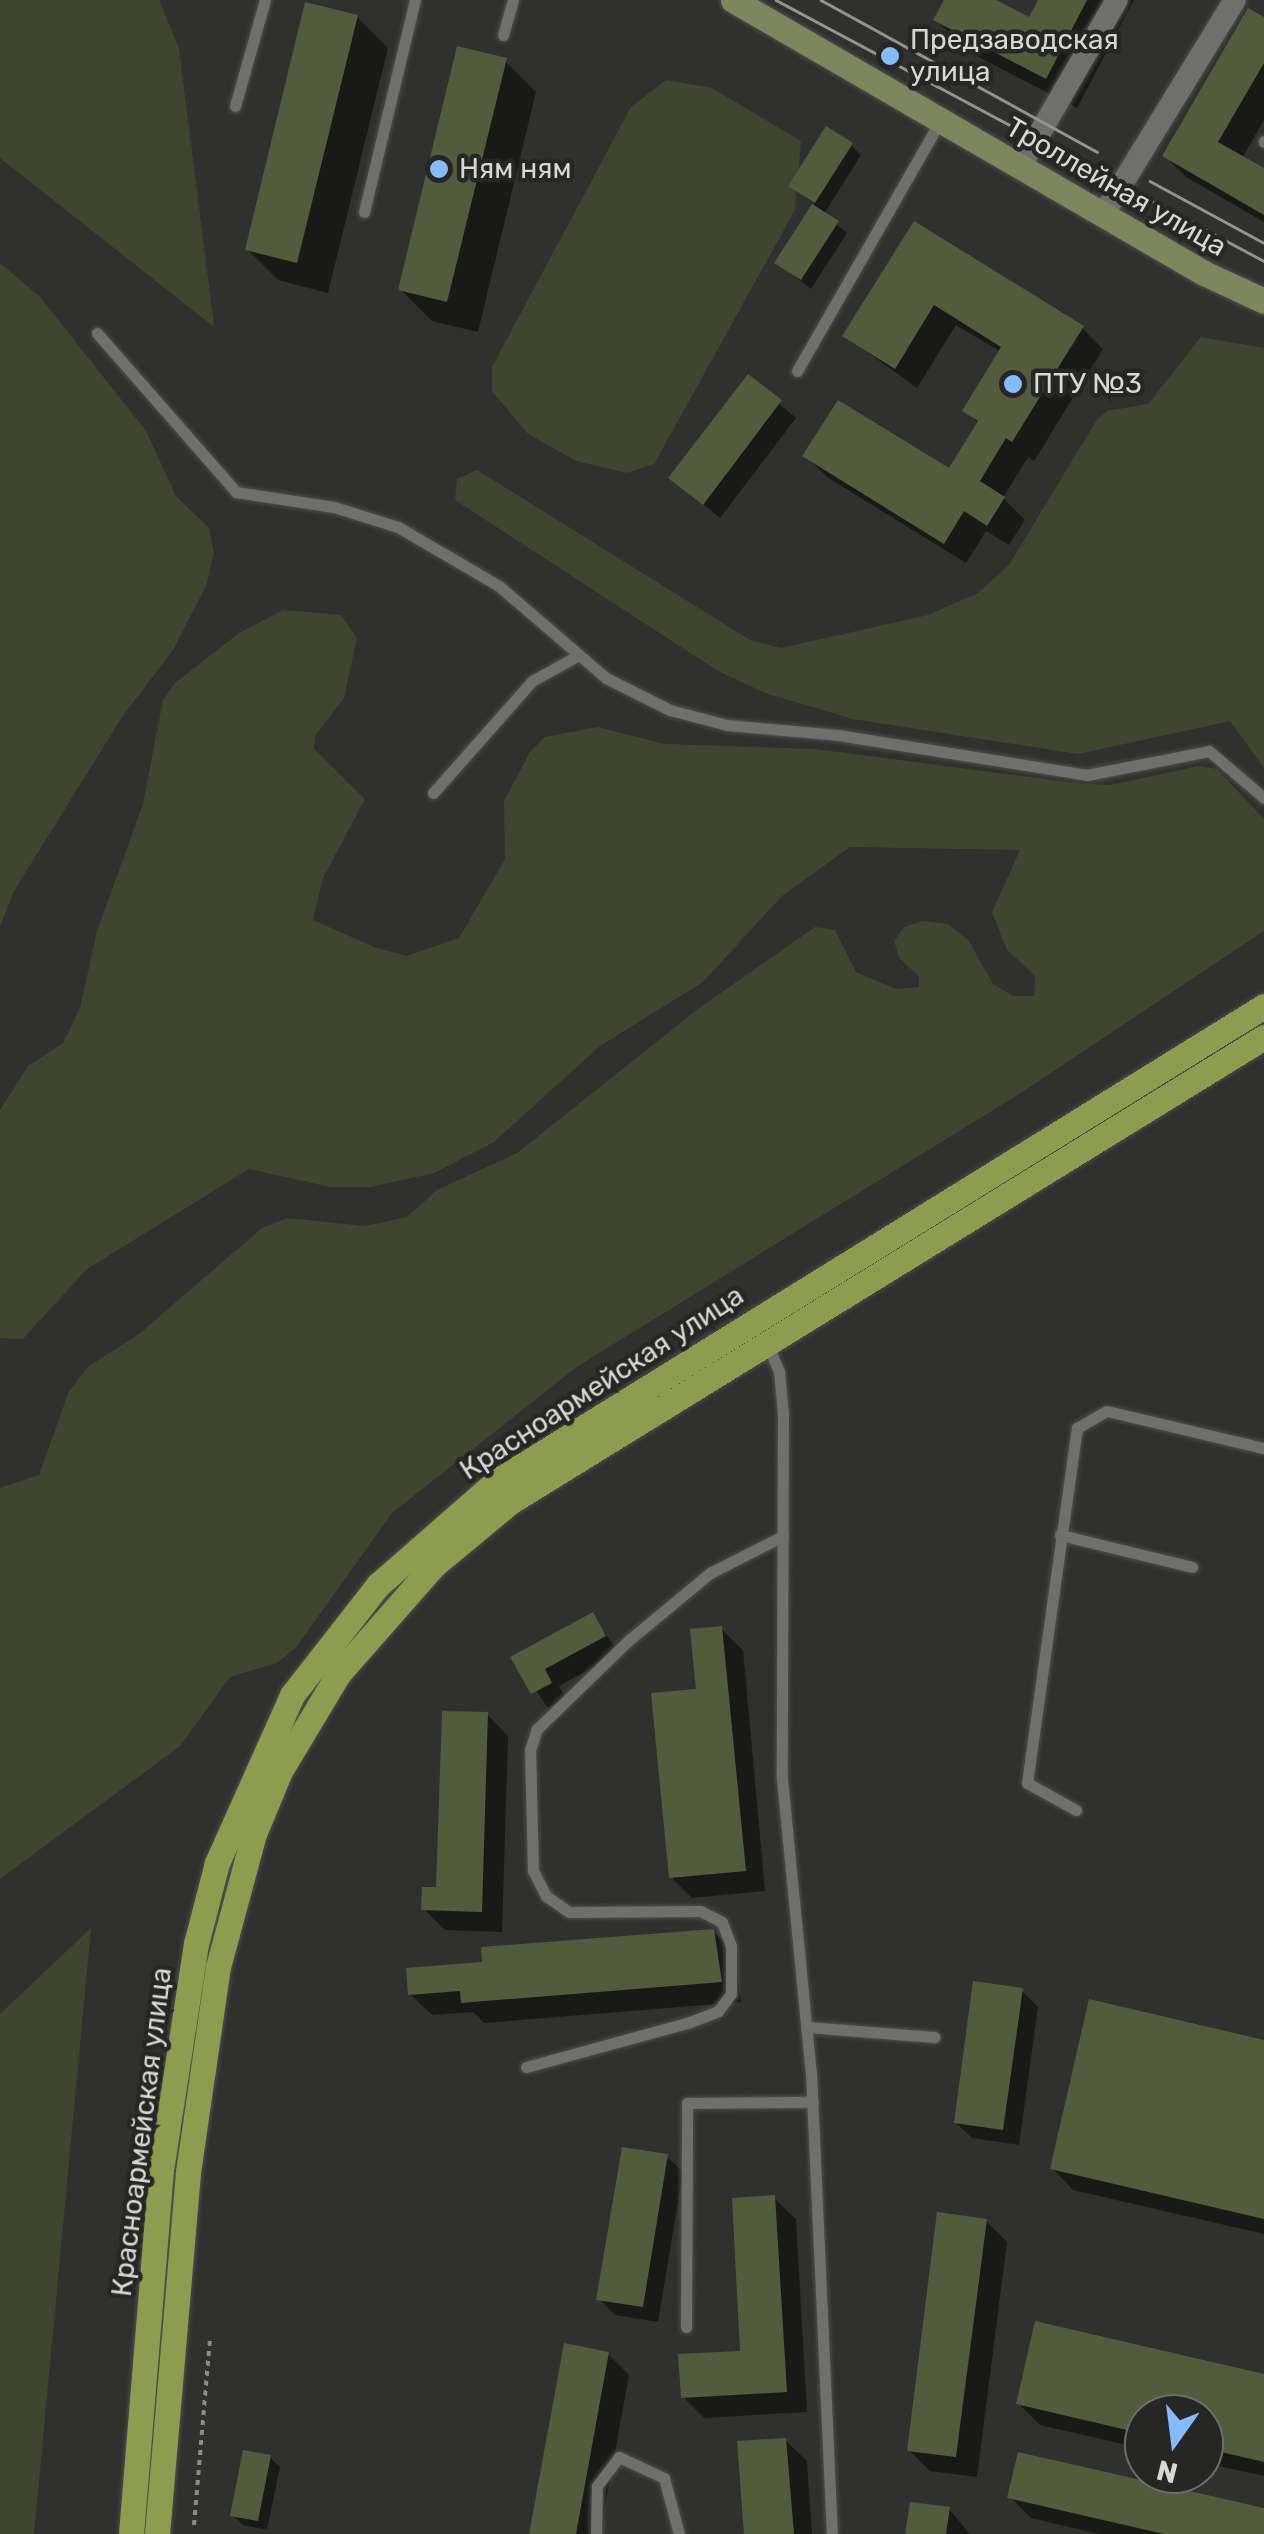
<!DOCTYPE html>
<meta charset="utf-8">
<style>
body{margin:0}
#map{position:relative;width:1264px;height:2534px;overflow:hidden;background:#30312e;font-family:Rubik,sans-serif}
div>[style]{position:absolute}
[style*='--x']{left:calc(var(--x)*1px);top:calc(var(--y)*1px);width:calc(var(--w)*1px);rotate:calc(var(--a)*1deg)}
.green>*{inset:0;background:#3f452f}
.shadow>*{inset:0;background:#0007}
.building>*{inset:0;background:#535b3d}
.path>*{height:4px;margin-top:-2px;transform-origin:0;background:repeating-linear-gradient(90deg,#8b8b89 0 5px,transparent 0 10px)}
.roads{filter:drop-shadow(0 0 2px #4d4e4b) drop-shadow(0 0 2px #4d4e4b)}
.lane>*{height:11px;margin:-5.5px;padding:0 5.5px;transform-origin:5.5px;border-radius:5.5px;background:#6f706c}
.street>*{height:22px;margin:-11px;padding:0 11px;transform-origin:11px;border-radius:11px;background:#6f706c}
.secondary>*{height:25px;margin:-12.5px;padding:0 12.5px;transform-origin:12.5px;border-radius:12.5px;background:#7e865e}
.primary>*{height:25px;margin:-12.5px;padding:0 12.5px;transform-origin:12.5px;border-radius:12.5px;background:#8d9c4f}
.tram>*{height:2.5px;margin:-1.25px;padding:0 1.25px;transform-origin:1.25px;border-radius:1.25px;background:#939491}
.dots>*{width:28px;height:28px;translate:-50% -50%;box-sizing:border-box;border:5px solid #262724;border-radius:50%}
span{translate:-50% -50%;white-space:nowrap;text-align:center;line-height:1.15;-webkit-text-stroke:9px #262724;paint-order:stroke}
.poi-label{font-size:28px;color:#d7d7d5}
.left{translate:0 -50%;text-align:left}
.street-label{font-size:28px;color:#d7d7d5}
.north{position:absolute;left:1124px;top:2394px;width:100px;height:100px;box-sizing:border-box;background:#262724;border:2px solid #6d6d6b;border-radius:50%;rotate:194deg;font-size:28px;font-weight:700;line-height:40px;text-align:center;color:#d7d7d5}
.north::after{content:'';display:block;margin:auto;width:35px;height:45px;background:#84bbfb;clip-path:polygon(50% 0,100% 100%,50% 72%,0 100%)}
</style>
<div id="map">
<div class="green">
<div style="clip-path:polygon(0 0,159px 0,179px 48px,214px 327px,0 158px)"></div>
<div style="clip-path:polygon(666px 80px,712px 88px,801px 141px,795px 210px,654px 464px,627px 473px,576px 461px,528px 434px,492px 391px,492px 367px,631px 107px)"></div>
<div style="clip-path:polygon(0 263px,41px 298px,146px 431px,176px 496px,209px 528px,214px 553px,206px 586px,173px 650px,122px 717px,14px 891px,0 927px)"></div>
<div style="clip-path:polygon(1201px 337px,1264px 348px,1264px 768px,1230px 721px,1078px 754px,853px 719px,765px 693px,718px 671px,455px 500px,457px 479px,477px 470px,750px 640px,781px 648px,928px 615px,978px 593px,1009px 565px,1096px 421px,1107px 411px,1148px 404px)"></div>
<div style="clip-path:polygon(283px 610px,341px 615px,357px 638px,344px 698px,315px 736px,314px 749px,365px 799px,323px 878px,313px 920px,374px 947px,406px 956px,459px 938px,505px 859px,504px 801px,530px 752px,545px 737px,598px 727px,665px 744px,815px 749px,1076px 783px,1110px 785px,1199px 766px,1217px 769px,1264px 819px,1264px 931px,1021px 1093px,578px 1366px,392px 1513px,297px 1646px,277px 1663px,230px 1677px,180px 1746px,0 1879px,0 1488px,39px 1475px,69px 1391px,89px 1366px,139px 1334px,262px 1228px,287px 1218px,365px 1226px,407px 1217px,437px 1190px,517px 1153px,698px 1009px,815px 927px,835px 930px,856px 972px,896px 989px,919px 987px,919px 976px,900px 959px,894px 941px,904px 927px,923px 921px,948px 924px,968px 940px,993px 984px,1013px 996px,1034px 996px,1035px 976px,1007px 950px,992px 912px,1020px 850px,850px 847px,782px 896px,703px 982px,600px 1046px,494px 1142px,434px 1173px,371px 1187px,330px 1187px,249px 1169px,87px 1269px,23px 1339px,0 1338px,0 1110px,28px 1066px,63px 1043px,80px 1008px,97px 931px,143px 804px,163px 700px,175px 683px,239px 633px)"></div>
<div style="clip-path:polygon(91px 1928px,34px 2534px,0 2534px,0 2014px)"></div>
</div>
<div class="shadow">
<div style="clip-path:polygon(947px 0,991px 0,1030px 21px,1041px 0,1134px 0,1077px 108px,967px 51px,936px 20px)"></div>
<div style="clip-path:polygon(357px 17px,388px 48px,328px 293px,278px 280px,247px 249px)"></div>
<div style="clip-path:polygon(1264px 20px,1264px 120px,1242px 158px,1264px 171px,1264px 222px,1186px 177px,1165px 156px)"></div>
<div style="clip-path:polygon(505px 61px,536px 92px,478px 332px,432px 321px,401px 290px)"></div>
<div style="clip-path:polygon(851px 145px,861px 155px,824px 214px,847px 233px,811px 289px,777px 263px,815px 204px,791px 186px)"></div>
<div style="clip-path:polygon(914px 224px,1082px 328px,1103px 349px,1034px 461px,1028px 457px,1003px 498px,1025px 520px,1009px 545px,986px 531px,966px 563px,827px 477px,806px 456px,949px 472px,979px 424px,965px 410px,1001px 352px,956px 325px,917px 388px,845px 336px)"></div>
<div style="clip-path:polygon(748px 377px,796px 418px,720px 518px,672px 478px)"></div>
<div style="clip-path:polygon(592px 1615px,619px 1653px,559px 1686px,566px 1699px,548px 1708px,514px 1658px)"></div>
<div style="clip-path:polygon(721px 1629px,743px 1650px,765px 1891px,692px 1898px,671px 1877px,698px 1692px)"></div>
<div style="clip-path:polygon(487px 1714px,508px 1736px,502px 1932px,445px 1930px,424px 1909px,439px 1890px)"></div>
<div style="clip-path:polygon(713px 1931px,735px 1953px,741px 2002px,484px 2023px,473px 2012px,432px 2015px,410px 1994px,485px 1965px)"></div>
<div style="clip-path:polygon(1022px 1991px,1038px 2007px,1019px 2145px,972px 2138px,956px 2123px)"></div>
<div style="clip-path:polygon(1264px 2043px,1264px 2234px,1073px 2190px,1052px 2168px)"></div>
<div style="clip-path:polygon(667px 2157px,683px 2172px,658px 2322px,615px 2315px,599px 2299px)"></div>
<div style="clip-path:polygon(774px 2198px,796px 2219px,807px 2412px,704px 2418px,683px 2397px,743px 2353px)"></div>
<div style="clip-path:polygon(986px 2221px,1007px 2242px,977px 2477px,930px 2471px,909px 2450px)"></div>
<div style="clip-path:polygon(608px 2354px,629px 2375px,600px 2534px,532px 2534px)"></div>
<div style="clip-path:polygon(1264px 2376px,1264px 2476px,1204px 2463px,1204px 2414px,1144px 2414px,1144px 2449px,1040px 2425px,1019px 2404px)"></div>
<div style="clip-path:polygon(785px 2440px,807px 2461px,812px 2534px,746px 2534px)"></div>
<div style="clip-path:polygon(269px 2457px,280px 2467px,267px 2530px,243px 2525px,233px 2515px)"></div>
<div style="clip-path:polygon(1010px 2497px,1264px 2511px,1264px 2534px,1099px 2534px,1031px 2518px)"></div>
<div style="clip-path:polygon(949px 2509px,970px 2534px,908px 2534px)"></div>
</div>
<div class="building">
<div style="clip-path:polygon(944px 0,996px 0,1029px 17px,1038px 0,1087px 0,1046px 79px,933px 20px)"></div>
<div style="clip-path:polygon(305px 2px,358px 15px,297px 263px,245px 250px)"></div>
<div style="clip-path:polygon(1248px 8px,1264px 17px,1264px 63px,1218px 142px,1264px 168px,1264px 215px,1162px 156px)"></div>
<div style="clip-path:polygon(457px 46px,507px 58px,447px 302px,398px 290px)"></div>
<div style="clip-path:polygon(826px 126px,853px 143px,815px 203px,788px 186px)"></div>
<div style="clip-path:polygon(812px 204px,839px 221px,801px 280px,774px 263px)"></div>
<div style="clip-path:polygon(914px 221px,1084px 326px,1012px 442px,1006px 438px,980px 481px,1005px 497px,987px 526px,964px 511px,944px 544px,802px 456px,838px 400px,949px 468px,978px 421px,962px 411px,1001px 347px,934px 305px,895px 369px,842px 336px)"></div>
<div style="clip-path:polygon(748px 374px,782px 400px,703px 505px,668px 478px)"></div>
<div style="clip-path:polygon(593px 1612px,606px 1636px,545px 1669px,552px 1683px,531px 1694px,510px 1657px)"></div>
<div style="clip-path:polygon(722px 1626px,746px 1871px,669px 1878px,651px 1693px,696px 1689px,690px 1629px)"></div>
<div style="clip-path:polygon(442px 1711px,488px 1712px,482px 1912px,421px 1910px,422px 1887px,436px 1887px)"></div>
<div style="clip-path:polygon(714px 1929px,722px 1982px,461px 2003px,460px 1991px,408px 1995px,406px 1968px,482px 1962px,481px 1947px)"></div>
<div style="clip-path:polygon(973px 1981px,1023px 1988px,1003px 2130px,954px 2123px)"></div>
<div style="clip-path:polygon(1089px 1999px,1264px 2040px,1264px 2219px,1050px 2169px)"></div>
<div style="clip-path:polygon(622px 2147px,668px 2154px,643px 2307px,596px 2300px)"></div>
<div style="clip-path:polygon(775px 2195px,787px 2392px,681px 2398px,678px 2354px,740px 2351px,732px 2198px)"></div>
<div style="clip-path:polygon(937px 2212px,987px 2219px,956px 2457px,907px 2451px)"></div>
<div style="clip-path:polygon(1035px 2321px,1264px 2374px,1264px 2462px,1204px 2448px,1204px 2414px,1144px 2414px,1144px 2434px,1016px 2404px)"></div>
<div style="clip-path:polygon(564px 2343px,609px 2352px,576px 2534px,529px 2534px)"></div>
<div style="clip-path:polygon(786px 2438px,794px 2534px,744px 2534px,737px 2441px)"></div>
<div style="clip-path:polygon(243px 2450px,271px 2455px,258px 2521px,230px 2516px)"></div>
<div style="clip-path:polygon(1018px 2452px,1264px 2508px,1264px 2534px,1164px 2534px,1007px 2498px)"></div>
<div style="clip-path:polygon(910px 2502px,950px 2507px,946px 2534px,905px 2534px)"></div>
</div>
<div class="path">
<div style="--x:194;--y:2525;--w:189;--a:-85.1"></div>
</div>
<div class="roads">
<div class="lane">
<div style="--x:503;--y:35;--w:36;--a:-74"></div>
<div style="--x:235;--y:106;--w:110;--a:-74.2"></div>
<div style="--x:1264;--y:141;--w:1;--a:90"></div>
<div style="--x:364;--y:212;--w:218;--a:-76.5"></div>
<div style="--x:97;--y:333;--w:211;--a:48.8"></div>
<div style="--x:236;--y:492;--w:99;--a:8.7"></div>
<div style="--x:334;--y:507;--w:67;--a:17.4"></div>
<div style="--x:398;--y:527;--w:117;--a:30.3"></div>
<div style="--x:499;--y:586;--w:141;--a:40.7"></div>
<div style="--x:606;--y:678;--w:72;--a:26.6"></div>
<div style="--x:670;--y:710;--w:59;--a:14.7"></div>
<div style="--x:727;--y:725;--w:111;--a:5.1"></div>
<div style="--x:838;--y:735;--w:252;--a:9.1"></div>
<div style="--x:1087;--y:775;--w:124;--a:-11.1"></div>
<div style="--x:1209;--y:751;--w:72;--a:40.5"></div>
<div style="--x:797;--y:371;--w:288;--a:-60.2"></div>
<div style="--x:433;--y:793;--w:149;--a:-48.5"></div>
<div style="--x:532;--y:681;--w:51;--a:-29.1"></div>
<div style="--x:766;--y:1341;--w:33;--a:67"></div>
<div style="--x:779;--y:1371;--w:43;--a:84.7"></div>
<div style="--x:783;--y:1414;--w:365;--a:90.2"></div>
<div style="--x:782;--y:1779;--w:295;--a:84.4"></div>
<div style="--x:811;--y:2073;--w:461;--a:87.4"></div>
<div style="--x:1060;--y:1535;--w:136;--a:13.6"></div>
<div style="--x:1076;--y:1810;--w:56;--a:-151.1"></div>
<div style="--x:1027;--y:1783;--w:359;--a:-82"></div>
<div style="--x:1077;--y:1428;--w:34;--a:-30"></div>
<div style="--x:1107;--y:1411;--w:161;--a:13.3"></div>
<div style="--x:807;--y:2027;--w:128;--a:4.5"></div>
<div style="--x:526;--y:2067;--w:170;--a:-15.3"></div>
<div style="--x:690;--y:2022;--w:30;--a:-21"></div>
<div style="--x:718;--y:2011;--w:21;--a:-53"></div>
<div style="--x:731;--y:1994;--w:48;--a:-90"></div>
<div style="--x:731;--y:1946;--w:26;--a:-111"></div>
<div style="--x:722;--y:1922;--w:25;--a:-153"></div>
<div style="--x:700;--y:1911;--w:131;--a:179.6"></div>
<div style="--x:569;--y:1912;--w:28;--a:-145"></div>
<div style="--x:546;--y:1896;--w:28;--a:-117"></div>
<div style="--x:533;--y:1871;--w:121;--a:-91.4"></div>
<div style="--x:530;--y:1750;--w:22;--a:-72"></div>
<div style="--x:537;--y:1729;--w:128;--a:-44.1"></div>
<div style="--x:629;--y:1640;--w:105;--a:-39.6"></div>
<div style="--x:710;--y:1573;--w:82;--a:-26.9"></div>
<div style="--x:686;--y:2327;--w:224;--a:-89.7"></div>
<div style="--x:687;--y:2103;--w:126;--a:-0.5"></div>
<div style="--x:596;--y:2534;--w:48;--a:-88.8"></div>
<div style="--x:597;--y:2486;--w:36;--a:-53"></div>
<div style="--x:619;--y:2457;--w:50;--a:25"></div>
<div style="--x:664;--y:2478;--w:58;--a:75"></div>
</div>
<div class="street">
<div style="--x:1020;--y:167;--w:193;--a:-59.9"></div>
<div style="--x:1103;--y:215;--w:252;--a:-58.5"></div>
</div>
<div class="secondary">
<div style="--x:733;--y:0;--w:544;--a:30.1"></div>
<div style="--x:1204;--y:273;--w:66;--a:25"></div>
</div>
<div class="primary">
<div style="--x:131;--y:2534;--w:365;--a:-85.3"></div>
<div style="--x:161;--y:2170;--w:229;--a:-81.2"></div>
<div style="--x:196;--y:1944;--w:84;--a:-75.5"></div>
<div style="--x:217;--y:1863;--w:184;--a:-65.9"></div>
<div style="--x:292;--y:1695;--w:140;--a:-52"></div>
<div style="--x:378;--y:1585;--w:158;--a:-41.2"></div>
<div style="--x:497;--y:1481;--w:902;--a:-31.77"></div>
<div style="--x:157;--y:2534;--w:363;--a:-85.1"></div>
<div style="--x:188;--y:2172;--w:207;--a:-81.7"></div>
<div style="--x:218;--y:1967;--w:138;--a:-74.9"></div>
<div style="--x:254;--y:1834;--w:68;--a:-67.6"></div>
<div style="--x:280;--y:1771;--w:114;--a:-59"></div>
<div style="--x:339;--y:1673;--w:142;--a:-48.7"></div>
<div style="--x:433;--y:1566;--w:100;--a:-39.7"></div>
<div style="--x:510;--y:1502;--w:886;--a:-31.66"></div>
</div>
</div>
<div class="tram">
<div style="--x:776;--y:0;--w:553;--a:28.14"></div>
<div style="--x:821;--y:0;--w:315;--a:28.8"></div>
<div style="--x:1150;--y:181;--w:130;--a:28.5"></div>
</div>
<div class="dots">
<div style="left:890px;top:56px;background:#84bbfb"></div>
<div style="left:439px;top:169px;background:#84bbfb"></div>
<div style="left:1013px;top:384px;background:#84bbfb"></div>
</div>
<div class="poi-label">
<span class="left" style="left:910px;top:56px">Предзаводская<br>улица</span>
<span class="left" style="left:459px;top:169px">Ням ням</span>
<span class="left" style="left:1033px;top:384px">ПТУ №3</span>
</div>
<div class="street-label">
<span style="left:1116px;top:187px;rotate:30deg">Троллейная улица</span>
<span style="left:602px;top:1383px;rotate:-33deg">Красноармейская улица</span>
<span style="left:142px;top:2132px;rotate:-83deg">Красноармейская улица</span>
</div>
<div class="north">N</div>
</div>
